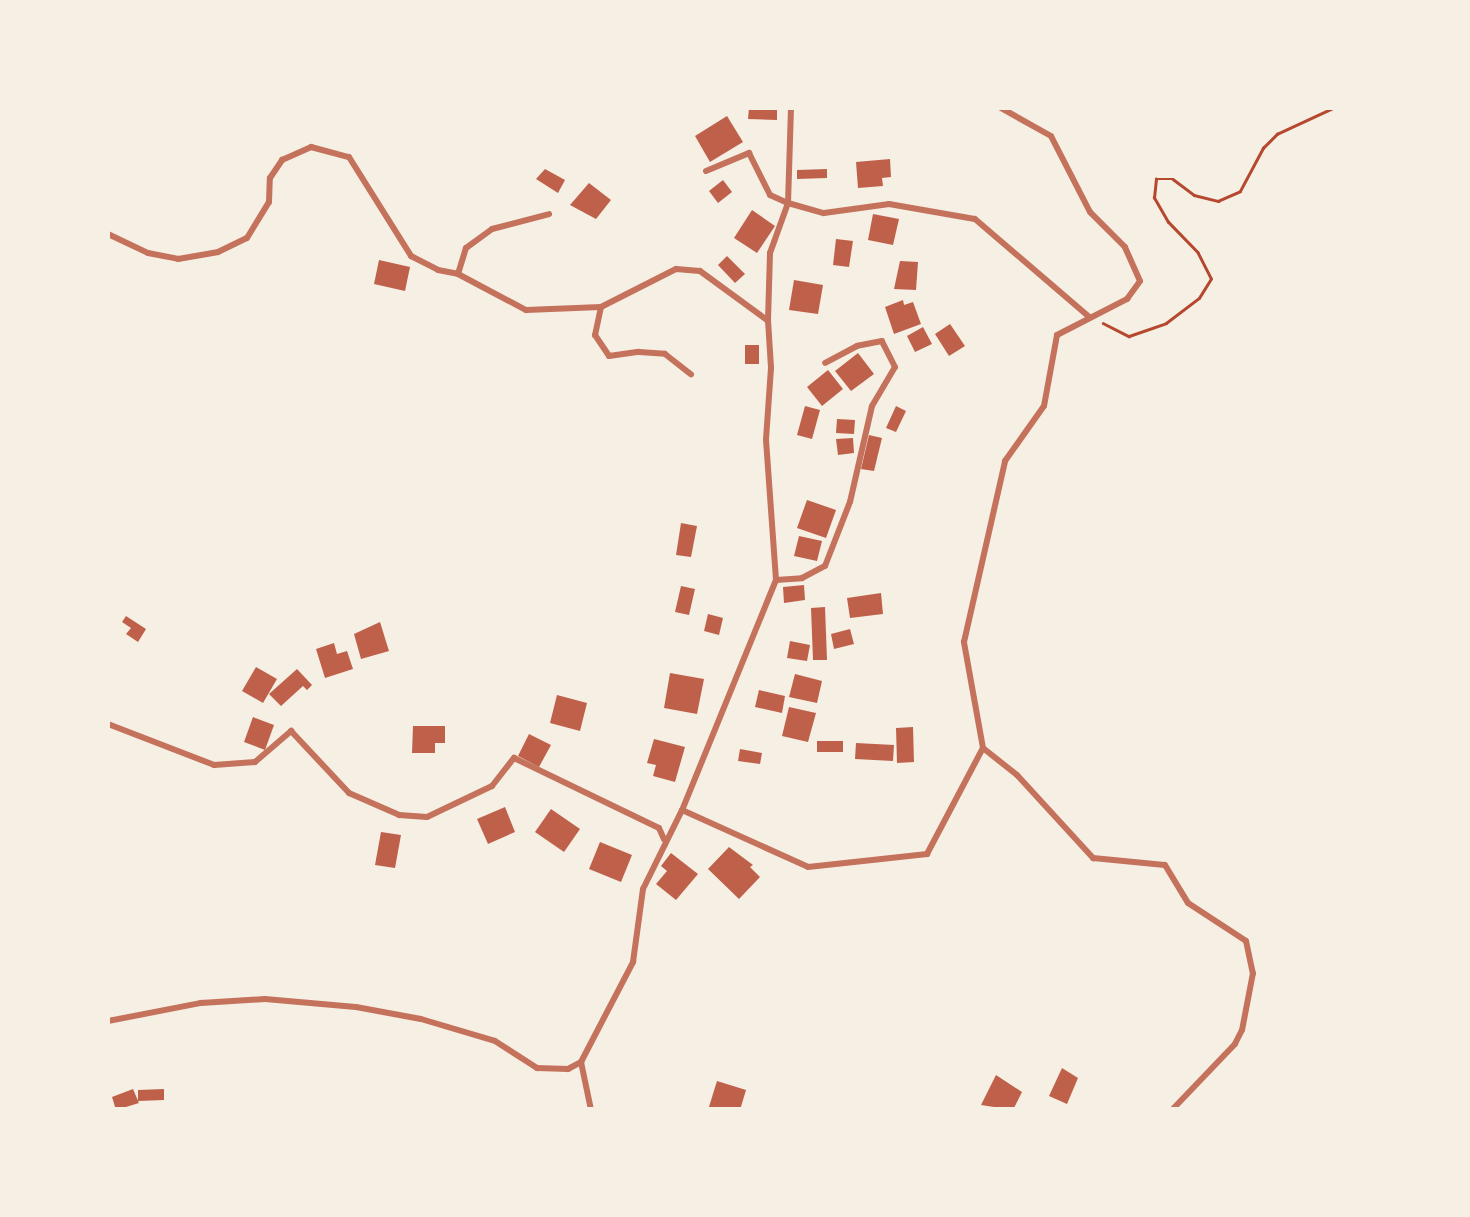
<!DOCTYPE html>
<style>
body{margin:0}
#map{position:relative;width:1470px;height:1217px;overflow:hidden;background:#f6efe4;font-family:Georgia,serif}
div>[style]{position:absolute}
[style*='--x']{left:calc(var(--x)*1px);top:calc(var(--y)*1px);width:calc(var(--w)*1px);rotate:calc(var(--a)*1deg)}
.building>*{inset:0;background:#bf614a}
.path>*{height:2.5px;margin:-1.25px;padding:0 1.25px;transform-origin:1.25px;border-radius:1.25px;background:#b5482f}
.minor>*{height:6px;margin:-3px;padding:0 3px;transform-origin:3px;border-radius:3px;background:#c5725c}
span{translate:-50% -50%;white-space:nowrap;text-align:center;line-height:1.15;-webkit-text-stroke:8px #f6efe4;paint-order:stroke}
.frame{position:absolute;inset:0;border:110px solid #f6efe4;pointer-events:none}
</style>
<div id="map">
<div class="building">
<div style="clip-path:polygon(749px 108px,777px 108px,777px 120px,748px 119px)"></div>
<div style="clip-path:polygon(727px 116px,743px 142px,710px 162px,695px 136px)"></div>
<div style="clip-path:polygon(890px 159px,891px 177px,882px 178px,883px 186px,858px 188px,856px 162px)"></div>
<div style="clip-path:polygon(545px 169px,565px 180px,558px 193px,536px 179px)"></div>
<div style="clip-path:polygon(827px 169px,827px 178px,797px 179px,797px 170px)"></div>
<div style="clip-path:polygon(723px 180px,732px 192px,718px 203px,709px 191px)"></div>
<div style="clip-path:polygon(589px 183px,611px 200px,596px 219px,570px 205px)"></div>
<div style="clip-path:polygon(752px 210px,775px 226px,757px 253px,734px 238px)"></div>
<div style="clip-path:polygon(873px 214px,899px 219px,893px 245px,868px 240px)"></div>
<div style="clip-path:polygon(836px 239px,853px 241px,849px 267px,833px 265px)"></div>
<div style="clip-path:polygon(727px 256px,745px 274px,735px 283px,718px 265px)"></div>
<div style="clip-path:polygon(379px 260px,410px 267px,405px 291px,374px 284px)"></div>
<div style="clip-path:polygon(900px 261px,918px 262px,916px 290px,894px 289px)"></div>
<div style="clip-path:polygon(794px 280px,823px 285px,818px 314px,789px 310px)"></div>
<div style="clip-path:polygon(903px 300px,904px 305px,913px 302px,921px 324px,894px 334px,885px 307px)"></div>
<div style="clip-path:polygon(950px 324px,965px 346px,949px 356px,935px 334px)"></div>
<div style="clip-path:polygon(923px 327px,932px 344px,915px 352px,907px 336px)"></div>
<div style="clip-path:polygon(745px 345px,759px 345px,759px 364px,745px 364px)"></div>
<div style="clip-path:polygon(858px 353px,874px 374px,851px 391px,835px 371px)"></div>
<div style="clip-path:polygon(828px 370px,843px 389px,822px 406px,807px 387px)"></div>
<div style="clip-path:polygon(805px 406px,820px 410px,812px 439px,797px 435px)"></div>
<div style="clip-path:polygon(896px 406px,906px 411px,896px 432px,886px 428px)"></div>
<div style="clip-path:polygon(837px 419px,855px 420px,854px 434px,836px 433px)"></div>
<div style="clip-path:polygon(869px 435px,882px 438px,874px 471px,861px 469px)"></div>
<div style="clip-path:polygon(853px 438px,854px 453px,838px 455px,836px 439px)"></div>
<div style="clip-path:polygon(807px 500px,836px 510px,826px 538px,797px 528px)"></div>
<div style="clip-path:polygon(681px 523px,697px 526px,691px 557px,676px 555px)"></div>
<div style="clip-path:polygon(799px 536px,822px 541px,817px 561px,794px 556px)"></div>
<div style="clip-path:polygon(804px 585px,805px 600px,784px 603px,783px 587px)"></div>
<div style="clip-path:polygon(681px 586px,695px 589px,689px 615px,675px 612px)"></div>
<div style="clip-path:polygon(881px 593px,883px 614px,850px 618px,847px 598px)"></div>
<div style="clip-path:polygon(825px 607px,827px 660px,813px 660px,811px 608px)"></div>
<div style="clip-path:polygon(708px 614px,723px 618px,719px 635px,704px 631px)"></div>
<div style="clip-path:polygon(126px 616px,146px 629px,138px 642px,126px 634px,131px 628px,122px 622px)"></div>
<div style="clip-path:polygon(380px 622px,389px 651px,361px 659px,354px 634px)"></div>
<div style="clip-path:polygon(850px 629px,854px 644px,834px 649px,831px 634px)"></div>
<div style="clip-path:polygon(790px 641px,810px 645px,807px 661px,787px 658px)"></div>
<div style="clip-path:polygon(334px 643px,337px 654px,347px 651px,353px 669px,325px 678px,316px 649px)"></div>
<div style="clip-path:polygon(256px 667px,277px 679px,263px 703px,242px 691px)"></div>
<div style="clip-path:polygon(297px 669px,312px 685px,307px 690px,303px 686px,281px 706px,269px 694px)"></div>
<div style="clip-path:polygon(670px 673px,704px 679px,697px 714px,664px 708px)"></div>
<div style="clip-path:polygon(795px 674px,822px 681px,817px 703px,789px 697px)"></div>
<div style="clip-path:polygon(759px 690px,785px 696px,782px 713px,755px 707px)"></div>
<div style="clip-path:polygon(557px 695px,587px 703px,580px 731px,550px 723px)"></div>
<div style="clip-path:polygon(789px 707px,816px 713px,808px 742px,782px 736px)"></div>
<div style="clip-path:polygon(253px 717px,274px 725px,265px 750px,244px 742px)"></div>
<div style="clip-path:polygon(413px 726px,445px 726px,445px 743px,435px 743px,435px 753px,412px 753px)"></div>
<div style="clip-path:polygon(913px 727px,914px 762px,897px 763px,896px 728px)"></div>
<div style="clip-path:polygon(529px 734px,551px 745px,539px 767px,518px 756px)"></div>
<div style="clip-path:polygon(654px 739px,685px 747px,675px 782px,653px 776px,656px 765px,647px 763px)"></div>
<div style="clip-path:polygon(817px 741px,843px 741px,843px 752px,817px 752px)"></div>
<div style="clip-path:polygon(856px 743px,894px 745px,893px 761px,855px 759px)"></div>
<div style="clip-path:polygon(740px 749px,762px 753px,760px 764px,738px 761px)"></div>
<div style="clip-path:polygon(505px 807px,515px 832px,488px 844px,477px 819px)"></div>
<div style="clip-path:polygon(551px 809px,580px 829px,564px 852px,535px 832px)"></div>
<div style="clip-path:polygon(381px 832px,401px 835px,395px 868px,375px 865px)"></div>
<div style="clip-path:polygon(600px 842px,632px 855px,621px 882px,589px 869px)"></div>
<div style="clip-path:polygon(729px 847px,753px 865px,750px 867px,760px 877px,739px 899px,708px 869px)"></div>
<div style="clip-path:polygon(671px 853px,698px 874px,676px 900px,656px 884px,667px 871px,661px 866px)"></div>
<div style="clip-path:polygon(1062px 1068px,1078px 1078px,1067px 1104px,1049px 1096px)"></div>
<div style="clip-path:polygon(996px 1075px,1022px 1092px,1013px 1110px,981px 1105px)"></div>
<div style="clip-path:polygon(717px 1081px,746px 1090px,740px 1110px,708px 1110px)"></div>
<div style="clip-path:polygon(133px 1089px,139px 1103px,116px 1110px,112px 1097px)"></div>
<div style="clip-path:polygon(164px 1089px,164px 1100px,138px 1101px,138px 1090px)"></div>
</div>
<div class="path">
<div style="--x:1103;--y:323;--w:29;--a:27"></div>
<div style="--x:1129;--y:336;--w:39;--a:-19"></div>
<div style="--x:1166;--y:323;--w:41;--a:-37.1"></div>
<div style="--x:1199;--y:298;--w:22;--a:-58"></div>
<div style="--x:1211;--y:279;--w:29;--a:-117"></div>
<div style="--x:1198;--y:253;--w:43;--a:-134.1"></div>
<div style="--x:1168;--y:222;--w:28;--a:-120"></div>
<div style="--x:1154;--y:198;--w:19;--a:-84"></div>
<div style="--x:1156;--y:179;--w:17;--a:0"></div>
<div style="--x:1173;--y:179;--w:26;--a:37"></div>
<div style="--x:1194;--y:195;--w:25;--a:14"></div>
<div style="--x:1218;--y:201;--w:24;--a:-24"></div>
<div style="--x:1240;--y:191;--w:49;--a:-61.9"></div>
<div style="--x:1263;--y:148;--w:20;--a:-45"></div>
<div style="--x:1277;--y:134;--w:62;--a:-24.9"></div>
</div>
<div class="minor">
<div style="--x:791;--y:108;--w:95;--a:91.8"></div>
<div style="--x:788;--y:203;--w:53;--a:109.8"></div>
<div style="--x:770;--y:253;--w:67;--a:91.7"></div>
<div style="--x:768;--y:320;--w:48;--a:86.4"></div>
<div style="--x:771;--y:368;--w:72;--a:94"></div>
<div style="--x:766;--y:440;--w:140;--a:85.9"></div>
<div style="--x:776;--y:580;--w:248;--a:112.2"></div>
<div style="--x:682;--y:810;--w:138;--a:24.3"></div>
<div style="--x:808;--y:867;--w:120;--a:-6.2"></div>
<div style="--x:927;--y:854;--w:120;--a:-62.2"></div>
<div style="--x:983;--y:748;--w:108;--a:-100.2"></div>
<div style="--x:964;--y:642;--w:186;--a:-77.2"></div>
<div style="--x:1005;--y:461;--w:67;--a:-54.7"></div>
<div style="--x:1044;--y:406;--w:72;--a:-79.6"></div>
<div style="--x:1057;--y:335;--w:79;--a:-27.2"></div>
<div style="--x:1127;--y:299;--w:22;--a:-54"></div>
<div style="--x:1140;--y:281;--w:37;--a:-114"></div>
<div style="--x:1125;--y:247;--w:49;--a:-135"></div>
<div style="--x:1090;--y:212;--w:85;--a:-117.2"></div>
<div style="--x:1051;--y:136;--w:57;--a:-150.8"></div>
<div style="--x:706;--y:171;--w:47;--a:-22.7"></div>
<div style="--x:749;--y:153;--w:47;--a:63.4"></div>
<div style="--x:770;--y:195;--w:20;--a:24"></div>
<div style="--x:788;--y:203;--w:37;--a:16"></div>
<div style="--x:824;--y:213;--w:66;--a:-7.9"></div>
<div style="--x:889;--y:204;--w:87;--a:9.9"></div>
<div style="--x:975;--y:219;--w:149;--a:40.6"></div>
<div style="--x:108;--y:234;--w:44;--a:25.4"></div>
<div style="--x:148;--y:253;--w:31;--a:11"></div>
<div style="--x:178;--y:259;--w:41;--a:-9.9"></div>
<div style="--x:218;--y:252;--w:32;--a:-26"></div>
<div style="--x:247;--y:238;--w:42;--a:-58.6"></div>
<div style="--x:269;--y:202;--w:24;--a:-88"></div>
<div style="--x:270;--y:178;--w:22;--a:-56"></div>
<div style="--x:282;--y:160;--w:32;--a:-24"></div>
<div style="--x:311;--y:147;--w:39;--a:15"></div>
<div style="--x:349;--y:157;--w:117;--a:57.9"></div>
<div style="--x:411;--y:256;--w:30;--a:27"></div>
<div style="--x:438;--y:270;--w:20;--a:11"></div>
<div style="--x:458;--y:274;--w:77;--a:27.9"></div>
<div style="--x:526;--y:310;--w:75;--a:-2.3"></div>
<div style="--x:601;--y:307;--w:84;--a:-26.9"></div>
<div style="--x:676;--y:269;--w:24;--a:5"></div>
<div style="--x:700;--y:271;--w:83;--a:36.2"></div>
<div style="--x:458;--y:274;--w:27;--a:-73"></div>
<div style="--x:466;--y:248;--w:32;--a:-36"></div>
<div style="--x:492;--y:229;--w:59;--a:-14.7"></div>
<div style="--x:601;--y:307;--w:29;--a:102"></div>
<div style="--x:595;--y:335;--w:25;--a:56"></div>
<div style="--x:609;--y:356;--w:30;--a:-8"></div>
<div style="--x:639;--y:352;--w:26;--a:4"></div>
<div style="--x:665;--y:354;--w:33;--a:38"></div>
<div style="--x:776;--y:580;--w:26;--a:-4"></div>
<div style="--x:802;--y:578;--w:26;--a:-28"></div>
<div style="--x:825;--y:566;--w:69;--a:-68.7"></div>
<div style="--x:850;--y:502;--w:98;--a:-77.1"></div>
<div style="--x:872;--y:406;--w:45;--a:-59.5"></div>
<div style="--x:895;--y:367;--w:29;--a:-117"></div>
<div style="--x:882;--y:341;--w:25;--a:169"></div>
<div style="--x:857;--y:346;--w:36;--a:152"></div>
<div style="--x:108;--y:724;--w:114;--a:21.1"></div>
<div style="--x:214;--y:765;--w:41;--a:-4.2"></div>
<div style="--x:255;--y:762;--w:48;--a:-40.7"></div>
<div style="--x:291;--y:731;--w:85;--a:46.9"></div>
<div style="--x:349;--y:793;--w:55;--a:23.7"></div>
<div style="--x:399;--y:815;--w:28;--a:4"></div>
<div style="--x:427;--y:817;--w:72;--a:-25.5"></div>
<div style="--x:492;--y:786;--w:36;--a:-52"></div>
<div style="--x:514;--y:758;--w:161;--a:25.8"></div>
<div style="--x:659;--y:828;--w:12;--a:66"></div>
<div style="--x:983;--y:748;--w:43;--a:38.5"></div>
<div style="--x:1017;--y:775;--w:113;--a:47.5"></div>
<div style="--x:1093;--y:858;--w:72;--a:5.6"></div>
<div style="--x:1165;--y:865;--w:44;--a:58.8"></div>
<div style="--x:1188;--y:903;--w:69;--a:33.2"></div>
<div style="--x:1246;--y:941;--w:33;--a:78"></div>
<div style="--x:1253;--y:973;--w:58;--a:100.9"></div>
<div style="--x:1242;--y:1030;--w:16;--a:117"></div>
<div style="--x:1235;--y:1044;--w:91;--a:133.7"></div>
<div style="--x:108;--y:1021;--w:95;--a:-11"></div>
<div style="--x:201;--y:1003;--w:64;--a:-3.6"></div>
<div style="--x:265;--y:999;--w:91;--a:5"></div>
<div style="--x:356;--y:1007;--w:66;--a:10.5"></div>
<div style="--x:421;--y:1019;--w:77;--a:16.6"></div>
<div style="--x:495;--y:1041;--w:50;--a:32.7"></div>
<div style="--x:537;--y:1068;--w:31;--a:2"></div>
<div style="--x:568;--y:1069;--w:15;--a:-28"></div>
<div style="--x:581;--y:1062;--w:113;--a:-62.5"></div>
<div style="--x:633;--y:962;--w:74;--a:-82.2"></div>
<div style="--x:643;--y:889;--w:88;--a:-63.7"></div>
<div style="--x:581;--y:1062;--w:49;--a:78.2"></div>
</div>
<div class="frame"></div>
</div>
